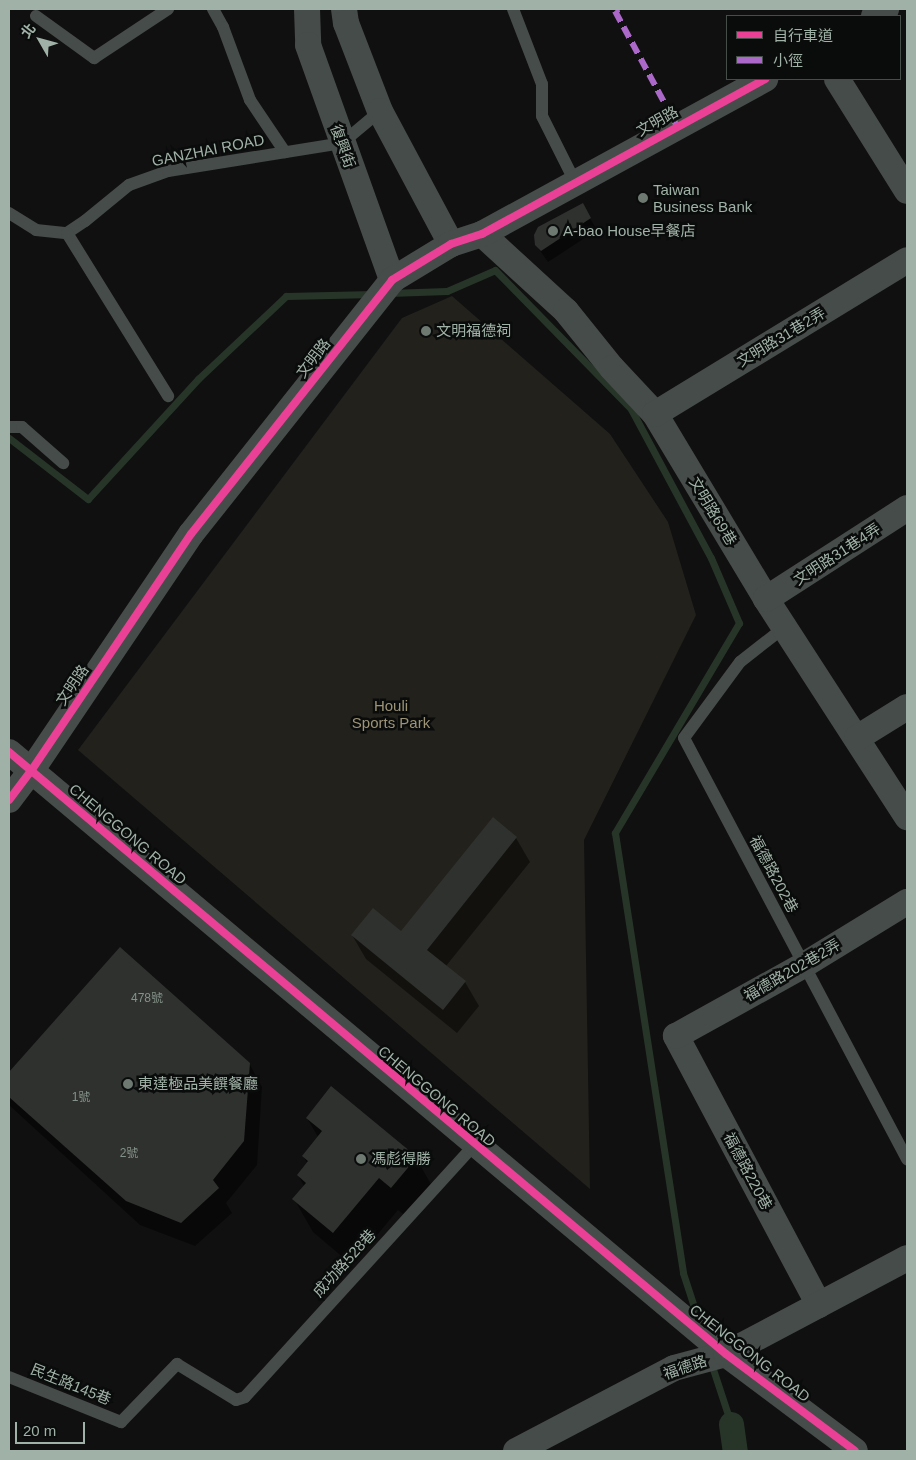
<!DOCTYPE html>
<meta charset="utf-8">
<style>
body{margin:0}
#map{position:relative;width:916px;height:1460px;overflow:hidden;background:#101010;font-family:Helvetica,"Noto Sans TC",sans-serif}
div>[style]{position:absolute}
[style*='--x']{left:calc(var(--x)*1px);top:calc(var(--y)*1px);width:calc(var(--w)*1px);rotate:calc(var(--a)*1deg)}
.green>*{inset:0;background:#22211c}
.shadow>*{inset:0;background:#0007}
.stream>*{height:7px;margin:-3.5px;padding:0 3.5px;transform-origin:3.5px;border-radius:3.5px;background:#273529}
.canal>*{height:25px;margin:-12.5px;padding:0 12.5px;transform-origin:12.5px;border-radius:12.5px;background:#273529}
.building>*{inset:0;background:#2f312f}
.service>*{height:12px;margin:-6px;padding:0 6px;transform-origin:6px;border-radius:6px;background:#464c49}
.minor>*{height:26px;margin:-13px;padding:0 13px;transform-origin:13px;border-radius:13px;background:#464c49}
.quiet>*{height:6px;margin-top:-3px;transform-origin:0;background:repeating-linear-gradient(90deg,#ac68c9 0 12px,transparent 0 18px)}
.cycleway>*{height:8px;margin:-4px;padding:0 4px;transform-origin:4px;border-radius:4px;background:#ea4096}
.dots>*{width:14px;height:14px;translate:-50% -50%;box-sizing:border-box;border:2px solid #0a0c0b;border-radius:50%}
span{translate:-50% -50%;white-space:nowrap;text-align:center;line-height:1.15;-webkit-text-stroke:5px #0a0c0b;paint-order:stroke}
.number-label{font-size:12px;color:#849289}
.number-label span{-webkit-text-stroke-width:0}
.street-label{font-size:15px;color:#a0b2a7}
.poi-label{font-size:15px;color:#a0b2a7}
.left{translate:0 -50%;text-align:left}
.park-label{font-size:15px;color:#9d9377}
.frame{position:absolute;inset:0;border:10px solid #a0b2a7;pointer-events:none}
.legend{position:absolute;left:726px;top:15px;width:175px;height:65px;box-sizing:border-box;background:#0a0c0b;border:1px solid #464e49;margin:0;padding:6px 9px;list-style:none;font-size:15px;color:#a0b2a7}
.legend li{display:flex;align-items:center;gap:10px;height:25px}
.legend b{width:25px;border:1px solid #464e49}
.north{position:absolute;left:15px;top:15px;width:50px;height:50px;-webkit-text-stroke:4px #0a0c0b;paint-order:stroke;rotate:308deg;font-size:14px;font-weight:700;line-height:20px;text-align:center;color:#a0b2a7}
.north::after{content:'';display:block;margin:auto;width:18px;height:22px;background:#a0b2a7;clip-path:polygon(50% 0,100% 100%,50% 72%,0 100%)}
.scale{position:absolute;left:15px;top:1422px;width:70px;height:22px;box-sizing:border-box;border:2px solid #a0b2a7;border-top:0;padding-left:6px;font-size:15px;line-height:18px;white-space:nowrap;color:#a0b2a7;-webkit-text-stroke:4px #0a0c0b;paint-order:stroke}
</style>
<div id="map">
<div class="green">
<div style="clip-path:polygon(452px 296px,610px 434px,668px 522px,696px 615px,584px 840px,590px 1189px,78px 750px,402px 318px)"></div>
</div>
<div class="shadow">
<div style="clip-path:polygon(582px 205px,597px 230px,548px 262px,536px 245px)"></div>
<div style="clip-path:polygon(493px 819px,516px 838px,530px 862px,446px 966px,465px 982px,479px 1006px,457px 1033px,366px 959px,352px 935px,401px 933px)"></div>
<div style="clip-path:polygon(120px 949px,249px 1063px,262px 1087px,257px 1165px,226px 1203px,232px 1213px,195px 1246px,140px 1225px,9px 1105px,9px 1074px)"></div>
<div style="clip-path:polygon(332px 1088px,416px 1158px,435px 1191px,411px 1220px,398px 1210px,352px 1265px,313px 1232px,294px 1199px,304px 1186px,298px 1175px,308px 1164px,303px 1156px,318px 1137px,307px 1118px)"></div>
</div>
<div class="stream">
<div style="--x:389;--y:293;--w:58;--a:-2"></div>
<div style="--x:447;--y:291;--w:52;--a:-23.6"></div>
<div style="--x:495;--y:270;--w:194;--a:45.6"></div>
<div style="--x:631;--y:409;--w:169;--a:61.8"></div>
<div style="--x:711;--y:558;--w:71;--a:66.7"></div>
<div style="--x:739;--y:623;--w:244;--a:120.6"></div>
<div style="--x:615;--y:833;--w:445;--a:81.2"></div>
<div style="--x:683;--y:1273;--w:48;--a:71.9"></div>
<div style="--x:9;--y:438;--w:100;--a:37.7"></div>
<div style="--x:88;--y:499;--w:163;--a:-47.5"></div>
<div style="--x:198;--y:379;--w:121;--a:-43.3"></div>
<div style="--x:286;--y:296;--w:88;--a:-1.3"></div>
<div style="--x:711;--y:1363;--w:64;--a:71.8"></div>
</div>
<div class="canal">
<div style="--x:731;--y:1424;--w:27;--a:82"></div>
</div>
<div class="building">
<div style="clip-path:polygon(583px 203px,591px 218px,541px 251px,535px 245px,534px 235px,538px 227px)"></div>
<div style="clip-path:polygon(493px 817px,517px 837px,427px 950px,466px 981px,443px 1010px,351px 935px,373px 908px,401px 931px)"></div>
<div style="clip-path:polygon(120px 947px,250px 1063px,244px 1141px,213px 1180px,219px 1188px,181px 1223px,126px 1201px,9px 1097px,9px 1072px)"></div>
<div style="clip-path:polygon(331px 1086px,417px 1157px,391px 1188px,379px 1178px,333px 1233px,292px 1199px,306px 1183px,297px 1175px,308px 1161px,302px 1156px,322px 1131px,306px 1118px)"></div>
</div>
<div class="service">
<div style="--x:213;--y:9;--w:21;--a:61"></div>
<div style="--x:223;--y:27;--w:78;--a:69.7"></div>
<div style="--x:250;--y:100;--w:63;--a:56.1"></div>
<div style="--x:513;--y:9;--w:80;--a:68.9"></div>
<div style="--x:542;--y:84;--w:32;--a:90"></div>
<div style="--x:542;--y:116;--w:74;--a:63.4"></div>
<div style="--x:36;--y:16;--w:72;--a:35.9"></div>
<div style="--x:94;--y:58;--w:89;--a:-33.5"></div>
<div style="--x:9;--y:213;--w:32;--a:32"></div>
<div style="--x:36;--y:230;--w:31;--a:6"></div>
<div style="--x:67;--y:233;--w:22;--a:-34"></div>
<div style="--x:85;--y:221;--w:57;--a:-39.3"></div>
<div style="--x:129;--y:185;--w:41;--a:-19.7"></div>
<div style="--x:168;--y:171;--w:176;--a:-9.1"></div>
<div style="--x:342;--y:143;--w:50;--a:-40.1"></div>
<div style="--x:67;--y:233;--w:192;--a:58.2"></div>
<div style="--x:9;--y:427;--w:13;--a:0"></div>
<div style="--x:22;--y:427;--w:55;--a:41.3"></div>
<div style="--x:786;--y:626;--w:58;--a:142"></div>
<div style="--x:740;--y:662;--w:94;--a:126.4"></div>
<div style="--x:684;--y:738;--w:477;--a:62.1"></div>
<div style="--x:9;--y:1377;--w:121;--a:21.9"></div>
<div style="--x:121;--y:1422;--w:81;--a:-46"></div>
<div style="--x:177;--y:1364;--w:69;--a:31.4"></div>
<div style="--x:236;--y:1400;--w:9;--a:-18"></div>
<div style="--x:245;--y:1397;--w:341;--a:-47.7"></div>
</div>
<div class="minor">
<div style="--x:307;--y:9;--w:36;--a:88"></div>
<div style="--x:308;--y:45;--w:250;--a:70.3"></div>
<div style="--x:344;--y:9;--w:14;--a:82"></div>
<div style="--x:346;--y:23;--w:94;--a:68.9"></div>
<div style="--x:380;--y:111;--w:151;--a:61.9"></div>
<div style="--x:874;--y:16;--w:14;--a:-30"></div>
<div style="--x:837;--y:79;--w:132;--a:58"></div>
<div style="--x:482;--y:234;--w:114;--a:42.5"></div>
<div style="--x:566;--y:311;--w:73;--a:51.1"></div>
<div style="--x:612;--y:368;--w:63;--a:46.9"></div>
<div style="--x:655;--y:414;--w:216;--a:59"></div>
<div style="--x:766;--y:599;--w:260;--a:57.1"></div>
<div style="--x:655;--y:414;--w:295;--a:-31.4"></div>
<div style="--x:766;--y:599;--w:168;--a:-32.8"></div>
<div style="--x:857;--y:738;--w:59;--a:-31.8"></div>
<div style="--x:9;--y:752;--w:936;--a:40.02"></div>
<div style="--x:726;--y:1354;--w:161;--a:36.9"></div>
<div style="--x:9;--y:800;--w:36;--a:-53"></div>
<div style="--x:31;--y:771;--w:286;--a:-56"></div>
<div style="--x:191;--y:534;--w:324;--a:-51.6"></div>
<div style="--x:392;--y:280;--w:69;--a:-31.4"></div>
<div style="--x:451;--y:244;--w:33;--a:-18"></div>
<div style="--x:482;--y:234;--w:323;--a:-28.7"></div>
<div style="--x:819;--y:1305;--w:305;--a:-118"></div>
<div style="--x:676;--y:1036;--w:146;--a:-29"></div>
<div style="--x:804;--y:965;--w:121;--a:-31.5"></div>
<div style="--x:516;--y:1451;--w:178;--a:-27.7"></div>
<div style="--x:674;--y:1368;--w:54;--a:-15.1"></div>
<div style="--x:726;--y:1354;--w:205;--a:-27.9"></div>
</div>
<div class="quiet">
<div style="--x:619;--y:9;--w:4;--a:153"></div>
<div style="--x:615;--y:11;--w:131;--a:61.7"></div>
</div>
<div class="cycleway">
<div style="--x:9;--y:752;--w:936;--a:40.02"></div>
<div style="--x:726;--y:1354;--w:161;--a:36.9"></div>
<div style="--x:9;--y:800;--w:36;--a:-53"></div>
<div style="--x:31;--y:771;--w:286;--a:-56"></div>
<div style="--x:191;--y:534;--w:324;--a:-51.6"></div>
<div style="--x:392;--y:280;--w:69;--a:-31.4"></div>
<div style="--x:451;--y:244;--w:33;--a:-18"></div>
<div style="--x:482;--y:234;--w:323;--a:-28.7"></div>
</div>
<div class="dots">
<div style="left:643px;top:198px;background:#6e7972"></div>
<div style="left:553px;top:231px;background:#6e7972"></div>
<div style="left:426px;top:331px;background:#6e7972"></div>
<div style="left:128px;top:1084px;background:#6e7972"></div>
<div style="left:361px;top:1159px;background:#6e7972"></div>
</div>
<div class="number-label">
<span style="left:147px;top:999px">478號</span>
<span style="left:81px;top:1098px">1號</span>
<span style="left:129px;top:1154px">2號</span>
</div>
<div class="street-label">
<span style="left:657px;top:121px;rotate:-29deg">文明路</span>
<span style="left:343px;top:146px;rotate:70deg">復興街</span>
<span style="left:208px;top:150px;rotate:-11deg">GANZHAI ROAD</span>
<span style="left:781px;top:337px;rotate:-31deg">文明路31巷2弄</span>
<span style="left:313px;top:358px;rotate:-52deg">文明路</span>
<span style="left:713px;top:511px;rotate:59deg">文明路69巷</span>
<span style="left:837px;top:554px;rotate:-33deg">文明路31巷4弄</span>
<span style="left:72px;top:685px;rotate:-56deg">文明路</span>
<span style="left:128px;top:834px;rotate:40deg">CHENGGONG ROAD</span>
<span style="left:774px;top:874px;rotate:62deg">福德路202巷</span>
<span style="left:792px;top:970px;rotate:-30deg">福德路202巷2弄</span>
<span style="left:437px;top:1096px;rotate:40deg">CHENGGONG ROAD</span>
<span style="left:748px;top:1171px;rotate:62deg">福德路220巷</span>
<span style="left:344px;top:1263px;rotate:-48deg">成功路528巷</span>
<span style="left:750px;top:1353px;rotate:38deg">CHENGGONG ROAD</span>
<span style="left:685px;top:1367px;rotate:-19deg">福德路</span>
<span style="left:71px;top:1384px;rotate:22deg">民生路145巷</span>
</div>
<div class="poi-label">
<span class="left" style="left:653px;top:198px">Taiwan<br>Business Bank</span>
<span class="left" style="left:563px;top:231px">A-bao House早餐店</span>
<span class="left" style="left:436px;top:331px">文明福德祠</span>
<span class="left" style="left:138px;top:1084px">東達極品美饌餐廳</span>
<span class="left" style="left:371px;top:1159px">馮彪得勝</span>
</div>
<div class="park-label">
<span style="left:391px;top:714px">Houli<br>Sports Park</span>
</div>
<div class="frame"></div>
<ul class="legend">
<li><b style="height:6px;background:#ea4096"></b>自行車道</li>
<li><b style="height:6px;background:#ac68c9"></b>小徑</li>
</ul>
<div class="north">北</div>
<div class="scale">20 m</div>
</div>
